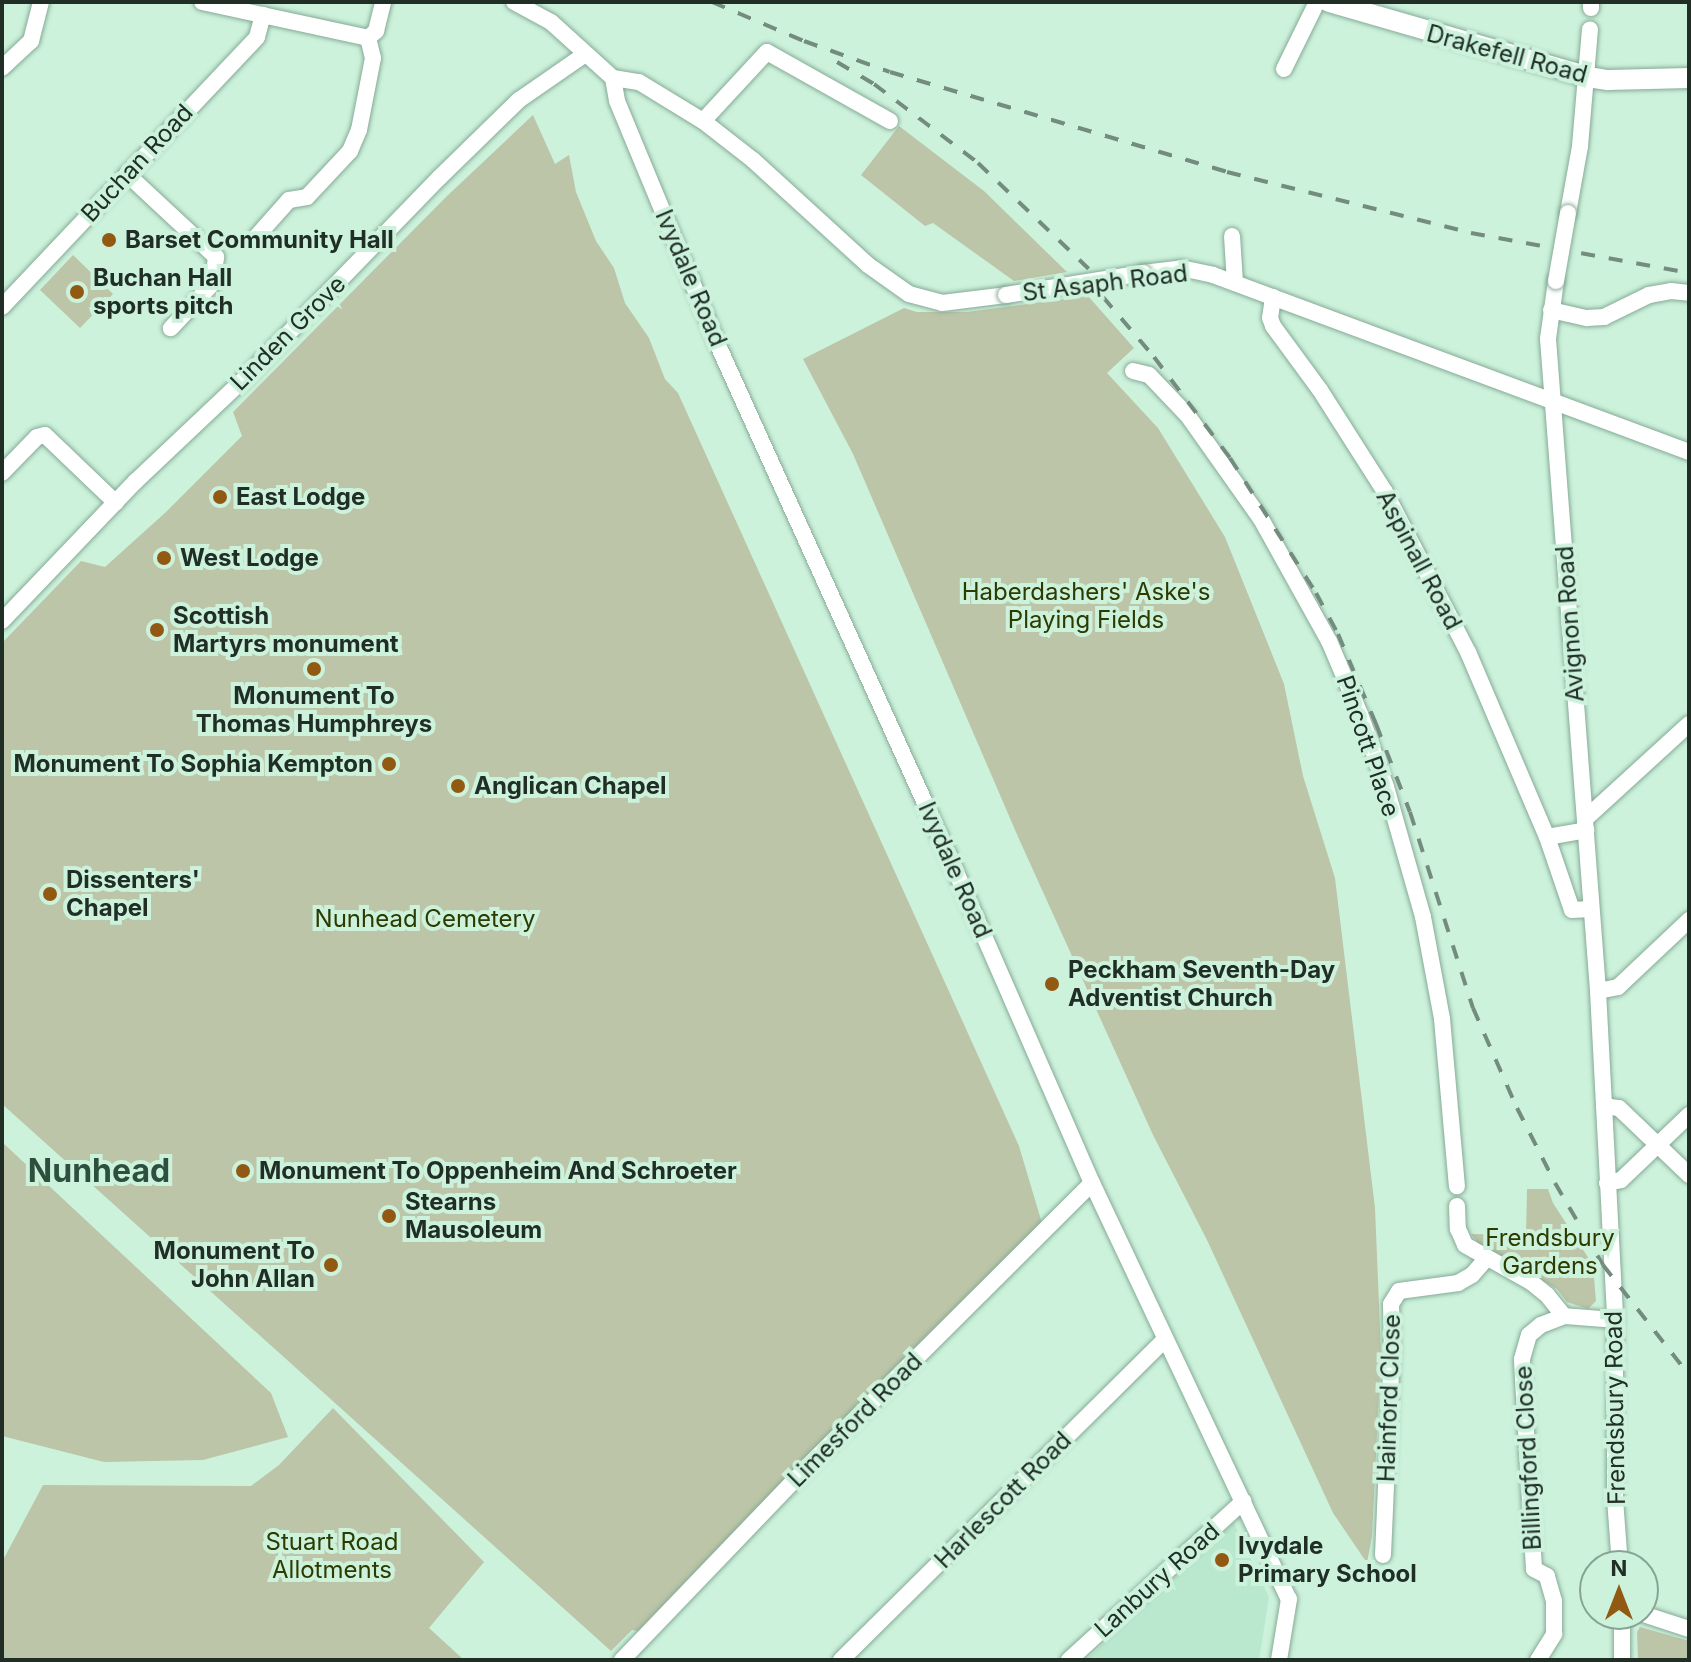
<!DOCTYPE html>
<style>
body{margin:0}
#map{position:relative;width:1691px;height:1662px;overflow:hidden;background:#ccf2dc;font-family:Inter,sans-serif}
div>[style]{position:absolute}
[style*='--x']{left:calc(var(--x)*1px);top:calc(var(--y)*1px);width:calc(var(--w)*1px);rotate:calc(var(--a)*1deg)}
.built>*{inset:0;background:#bae8ce}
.green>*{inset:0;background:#bcc5a7}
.roads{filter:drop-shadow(0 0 2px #86aa96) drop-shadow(0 0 2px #86aa96)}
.minor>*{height:16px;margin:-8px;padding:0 8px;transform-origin:8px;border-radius:8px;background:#fff}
.major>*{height:20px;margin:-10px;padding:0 10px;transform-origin:10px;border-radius:10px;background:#fff}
.rail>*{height:4px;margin-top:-2px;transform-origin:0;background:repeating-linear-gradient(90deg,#738c7d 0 14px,transparent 0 28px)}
.bridges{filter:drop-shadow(0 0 2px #86aa96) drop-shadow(0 0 2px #86aa96)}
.minor-bridge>*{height:16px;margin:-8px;padding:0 8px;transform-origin:8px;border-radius:8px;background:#fff}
.dots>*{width:22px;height:22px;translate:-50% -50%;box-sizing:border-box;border:4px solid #ccf2dc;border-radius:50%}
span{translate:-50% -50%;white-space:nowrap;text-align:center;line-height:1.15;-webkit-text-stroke:8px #ccf2dc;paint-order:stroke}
.street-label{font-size:24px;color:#202e26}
.poi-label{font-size:24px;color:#202e26;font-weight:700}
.left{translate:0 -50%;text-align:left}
.right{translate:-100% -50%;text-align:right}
.park-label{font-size:24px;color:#2d3a00}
.district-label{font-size:32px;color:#2e4f3e;font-weight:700}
.frame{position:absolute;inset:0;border:4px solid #202e26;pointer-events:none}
.north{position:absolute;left:1579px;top:1550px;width:80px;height:80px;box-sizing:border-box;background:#ccf2dc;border:2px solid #87a493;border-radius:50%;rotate:0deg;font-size:22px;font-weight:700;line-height:32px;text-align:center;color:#202e26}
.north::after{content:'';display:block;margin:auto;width:28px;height:36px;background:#925913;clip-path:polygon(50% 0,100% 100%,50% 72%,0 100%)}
</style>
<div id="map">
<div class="built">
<div style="clip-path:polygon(1234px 1523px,1269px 1597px,1259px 1660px,1086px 1660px)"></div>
</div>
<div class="green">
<div style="clip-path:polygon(533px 115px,555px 164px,569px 155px,576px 192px,596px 241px,614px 268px,625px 303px,649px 338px,665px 379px,678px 393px,1019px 1146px,1044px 1230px,648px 1633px,632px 1630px,611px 1651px,2px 1104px,2px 643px,81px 561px,105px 567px,166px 512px,242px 436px,233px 412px,446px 197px)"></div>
<div style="clip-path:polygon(899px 126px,984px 191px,1067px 272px,1014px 281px,933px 223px,925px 226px,861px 175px)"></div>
<div style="clip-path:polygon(73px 255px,113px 294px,80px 328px,40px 290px)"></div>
<div style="clip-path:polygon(1088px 296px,1134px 348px,1107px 373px,1158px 428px,1225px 537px,1284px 684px,1303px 776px,1335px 878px,1375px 1208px,1381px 1353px,1372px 1536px,1367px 1563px,1333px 1513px,1207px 1240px,1153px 1135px,1019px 839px,853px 454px,803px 359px,904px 308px,917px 312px,967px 312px)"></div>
<div style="clip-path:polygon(2px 1142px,271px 1393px,288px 1437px,203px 1460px,104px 1462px,2px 1436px)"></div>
<div style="clip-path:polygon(1527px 1189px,1548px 1189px,1553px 1203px,1593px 1265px,1596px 1301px,1588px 1309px,1567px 1302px,1557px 1289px,1479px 1244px,1471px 1234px,1526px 1235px)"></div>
<div style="clip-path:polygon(333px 1408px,484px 1562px,429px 1628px,464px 1660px,2px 1660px,2px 1562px,43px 1485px,251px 1486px,279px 1465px)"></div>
<div style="clip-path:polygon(1640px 1627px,1689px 1641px,1689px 1660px,1638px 1660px,1637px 1632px)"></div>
</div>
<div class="roads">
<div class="minor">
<div style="--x:202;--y:2;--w:170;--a:12.2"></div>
<div style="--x:514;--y:2;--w:42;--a:28.4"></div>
<div style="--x:551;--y:22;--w:84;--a:42.1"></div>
<div style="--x:613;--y:78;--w:26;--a:9"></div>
<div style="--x:639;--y:82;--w:75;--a:31.4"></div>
<div style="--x:703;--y:121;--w:63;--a:38"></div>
<div style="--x:753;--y:160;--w:156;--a:42.4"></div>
<div style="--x:868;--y:265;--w:50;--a:35.3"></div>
<div style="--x:909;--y:294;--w:34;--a:15"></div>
<div style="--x:942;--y:303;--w:64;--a:-7.1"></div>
<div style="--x:1591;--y:8;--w:6;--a:-90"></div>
<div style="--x:368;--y:38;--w:11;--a:-41"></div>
<div style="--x:376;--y:31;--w:30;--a:-76"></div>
<div style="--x:2;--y:68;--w:40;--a:-43"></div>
<div style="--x:31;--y:41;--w:40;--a:-75.6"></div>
<div style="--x:1284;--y:69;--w:75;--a:-63.8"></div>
<div style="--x:613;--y:78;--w:23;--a:80"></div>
<div style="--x:617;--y:101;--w:262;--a:67.5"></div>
<div style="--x:717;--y:343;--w:573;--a:65.67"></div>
<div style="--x:953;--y:865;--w:347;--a:66.4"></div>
<div style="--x:1092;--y:1183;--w:460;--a:64.7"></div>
<div style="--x:1289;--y:1599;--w:62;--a:99.3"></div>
<div style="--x:703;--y:121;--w:94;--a:-47.2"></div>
<div style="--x:767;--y:52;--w:141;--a:29.3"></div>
<div style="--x:127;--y:174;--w:122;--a:43"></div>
<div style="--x:216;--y:257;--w:26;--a:97"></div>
<div style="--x:213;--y:283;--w:62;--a:133"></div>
<div style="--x:1568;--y:213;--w:68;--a:-79.8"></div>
<div style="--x:1580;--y:146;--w:117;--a:-85.1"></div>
<div style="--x:257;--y:236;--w:48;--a:-48.4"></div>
<div style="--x:289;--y:200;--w:18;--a:-9"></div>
<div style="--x:307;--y:197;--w:63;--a:-46.9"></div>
<div style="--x:350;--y:151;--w:23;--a:-67"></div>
<div style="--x:359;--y:130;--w:73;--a:-79"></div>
<div style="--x:373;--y:58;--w:21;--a:-104"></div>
<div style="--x:1232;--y:236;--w:47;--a:86.3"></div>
<div style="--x:1143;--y:273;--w:38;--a:-7"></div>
<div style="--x:1181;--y:268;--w:33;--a:12"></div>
<div style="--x:1213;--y:275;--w:508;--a:20.4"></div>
<div style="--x:1556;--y:281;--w:59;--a:97.9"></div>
<div style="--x:1548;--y:339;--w:654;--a:85.61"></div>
<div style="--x:1598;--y:991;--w:329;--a:87"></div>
<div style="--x:1615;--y:1320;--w:179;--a:90"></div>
<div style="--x:1615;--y:1499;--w:67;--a:85.7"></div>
<div style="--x:1273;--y:297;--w:21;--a:98"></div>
<div style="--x:1270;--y:318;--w:9;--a:69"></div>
<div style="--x:1273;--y:326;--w:79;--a:53.7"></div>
<div style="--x:1320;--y:390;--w:121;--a:57.5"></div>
<div style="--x:1385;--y:492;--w:180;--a:62.6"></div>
<div style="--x:1468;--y:652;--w:201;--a:66.9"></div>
<div style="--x:1547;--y:837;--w:77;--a:71.1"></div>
<div style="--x:1572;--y:910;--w:19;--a:-3"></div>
<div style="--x:2;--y:307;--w:371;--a:-46.6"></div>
<div style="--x:257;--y:37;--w:23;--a:-75"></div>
<div style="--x:1551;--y:310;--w:37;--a:13"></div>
<div style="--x:1587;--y:318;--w:17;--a:-3"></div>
<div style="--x:1604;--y:317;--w:50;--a:-26.1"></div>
<div style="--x:1649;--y:295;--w:22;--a:-10"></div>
<div style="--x:1671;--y:291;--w:18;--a:6"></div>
<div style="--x:1133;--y:371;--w:16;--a:14"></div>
<div style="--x:1149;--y:375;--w:57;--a:46.4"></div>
<div style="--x:1188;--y:416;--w:126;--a:54.7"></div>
<div style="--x:1261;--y:519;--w:140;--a:60.9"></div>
<div style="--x:1329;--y:641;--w:79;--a:67"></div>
<div style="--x:1360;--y:714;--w:77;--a:70.4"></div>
<div style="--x:1386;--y:787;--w:135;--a:74.1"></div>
<div style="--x:1423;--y:917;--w:104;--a:79.4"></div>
<div style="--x:1442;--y:1019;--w:168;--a:84.9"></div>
<div style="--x:2;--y:473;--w:50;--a:-45.8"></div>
<div style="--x:37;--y:437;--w:8;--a:-14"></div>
<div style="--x:45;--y:435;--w:98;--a:43.8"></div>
<div style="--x:2;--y:621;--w:194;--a:-46.3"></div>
<div style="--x:136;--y:481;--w:154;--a:-43.4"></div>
<div style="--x:248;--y:375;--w:274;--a:-45.9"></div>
<div style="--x:439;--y:178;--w:112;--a:-44.3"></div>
<div style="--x:519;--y:100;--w:79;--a:-34.7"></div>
<div style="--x:1585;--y:819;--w:141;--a:-42.4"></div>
<div style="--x:1547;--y:837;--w:40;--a:-10"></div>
<div style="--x:1598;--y:991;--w:20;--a:-11"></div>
<div style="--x:1618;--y:987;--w:98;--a:-43.3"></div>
<div style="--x:1604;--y:1106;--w:15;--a:8"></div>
<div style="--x:1619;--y:1108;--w:97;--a:43.7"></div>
<div style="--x:1607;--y:1183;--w:14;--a:-12"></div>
<div style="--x:1621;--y:1180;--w:94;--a:-43.7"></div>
<div style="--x:1457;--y:1206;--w:23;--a:88"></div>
<div style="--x:1458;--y:1229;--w:17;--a:66"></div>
<div style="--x:1465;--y:1245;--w:76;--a:29.3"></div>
<div style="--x:1531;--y:1282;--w:21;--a:39"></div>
<div style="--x:1547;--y:1295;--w:27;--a:51"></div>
<div style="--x:1383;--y:1555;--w:204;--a:-87.5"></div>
<div style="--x:1392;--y:1351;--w:47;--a:-91.2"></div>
<div style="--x:1391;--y:1304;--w:15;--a:-58"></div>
<div style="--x:1399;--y:1291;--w:60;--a:-7.7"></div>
<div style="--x:1458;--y:1283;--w:16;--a:-30"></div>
<div style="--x:1472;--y:1275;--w:21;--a:-49"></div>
<div style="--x:1643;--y:1614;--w:48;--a:18.1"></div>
<div style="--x:622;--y:1660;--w:267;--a:-46.2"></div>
<div style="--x:807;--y:1467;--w:402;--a:-44.9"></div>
<div style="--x:841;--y:1660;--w:456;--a:-44.7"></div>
<div style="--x:1069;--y:1660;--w:236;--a:-42.3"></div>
<div style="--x:1538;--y:1660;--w:31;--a:-58"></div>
<div style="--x:1554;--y:1634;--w:33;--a:-90"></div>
<div style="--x:1554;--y:1601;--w:26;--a:-106"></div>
<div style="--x:1547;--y:1576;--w:15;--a:-152"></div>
<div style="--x:1534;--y:1569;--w:210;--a:-93.3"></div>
<div style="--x:1522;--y:1359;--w:25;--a:-74"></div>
<div style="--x:1529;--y:1335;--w:16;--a:-40"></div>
<div style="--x:1541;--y:1325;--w:25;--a:-21"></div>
<div style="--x:1564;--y:1316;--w:51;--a:4.5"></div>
<div style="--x:1622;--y:1660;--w:46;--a:-90"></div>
</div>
<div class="major">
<div style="--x:1329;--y:2;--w:270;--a:16.1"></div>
<div style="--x:1588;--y:77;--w:20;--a:9"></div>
<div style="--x:1608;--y:80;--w:81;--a:-1.4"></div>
</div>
</div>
<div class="rail">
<div style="--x:712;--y:2;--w:100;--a:23"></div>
<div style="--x:804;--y:41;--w:91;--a:19.8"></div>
<div style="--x:890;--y:72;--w:352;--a:16.5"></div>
<div style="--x:1227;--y:172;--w:252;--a:14"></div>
<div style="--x:1471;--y:233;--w:222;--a:10.4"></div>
<div style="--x:837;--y:62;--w:43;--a:30.7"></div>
<div style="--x:874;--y:84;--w:131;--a:37.2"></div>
<div style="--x:978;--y:163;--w:153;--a:43.7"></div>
<div style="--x:1103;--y:297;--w:79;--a:49.6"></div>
<div style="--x:1154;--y:357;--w:126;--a:53"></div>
<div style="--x:1230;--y:458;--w:160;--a:57.5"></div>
<div style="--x:1316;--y:593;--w:47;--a:61.8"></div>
<div style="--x:1338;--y:634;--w:98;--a:67.1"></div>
<div style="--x:1376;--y:724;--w:94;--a:68.9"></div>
<div style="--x:1410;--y:812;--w:206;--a:72.2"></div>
<div style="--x:1473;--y:1008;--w:109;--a:66.3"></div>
<div style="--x:1517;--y:1108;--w:84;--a:63.1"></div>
<div style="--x:1555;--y:1183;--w:95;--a:59.7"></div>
<div style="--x:1603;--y:1265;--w:140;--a:52"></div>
</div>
<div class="bridges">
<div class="minor-bridge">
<div style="--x:1556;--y:281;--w:69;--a:-80"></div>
<div style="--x:1006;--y:295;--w:139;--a:-9.1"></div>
</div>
</div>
<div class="dots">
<div style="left:109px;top:240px;background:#925913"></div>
<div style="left:77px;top:292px;background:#925913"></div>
<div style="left:220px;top:497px;background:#925913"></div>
<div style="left:164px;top:558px;background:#925913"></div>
<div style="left:157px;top:630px;background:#925913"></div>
<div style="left:314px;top:669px;background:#925913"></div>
<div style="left:389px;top:764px;background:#925913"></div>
<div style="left:458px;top:786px;background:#925913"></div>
<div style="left:50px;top:894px;background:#925913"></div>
<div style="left:1052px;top:984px;background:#925913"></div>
<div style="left:243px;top:1171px;background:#925913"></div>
<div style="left:389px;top:1216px;background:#925913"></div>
<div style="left:331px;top:1265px;background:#925913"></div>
<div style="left:1222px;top:1560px;background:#925913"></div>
</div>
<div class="street-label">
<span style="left:1507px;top:54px;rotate:15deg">Drakefell Road</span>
<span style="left:137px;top:163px;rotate:-47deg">Buchan Road</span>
<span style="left:691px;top:278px;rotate:67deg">Ivydale Road</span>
<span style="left:1105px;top:283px;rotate:-7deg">St Asaph Road</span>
<span style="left:288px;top:333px;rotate:-45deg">Linden Grove</span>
<span style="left:1419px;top:560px;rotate:62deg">Aspinall Road</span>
<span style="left:1570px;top:624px;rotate:-94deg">Avignon Road</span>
<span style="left:1368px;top:746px;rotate:71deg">Pincott Place</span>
<span style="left:955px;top:870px;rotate:66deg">Ivydale Road</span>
<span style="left:1389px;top:1398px;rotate:-88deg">Hainford Close</span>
<span style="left:1615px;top:1408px;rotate:-91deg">Frendsbury Road</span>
<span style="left:855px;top:1420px;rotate:-45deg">Limesford Road</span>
<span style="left:1528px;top:1458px;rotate:-93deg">Billingford Close</span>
<span style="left:1003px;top:1500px;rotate:-45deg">Harlescott Road</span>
<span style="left:1157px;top:1580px;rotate:-42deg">Lanbury Road</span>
</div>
<div class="poi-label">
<span class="left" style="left:125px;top:240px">Barset Community Hall</span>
<span class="left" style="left:93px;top:292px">Buchan Hall<br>sports pitch</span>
<span class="left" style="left:236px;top:497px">East Lodge</span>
<span class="left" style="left:180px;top:558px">West Lodge</span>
<span class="left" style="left:173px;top:630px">Scottish<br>Martyrs monument</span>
<span style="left:314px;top:710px">Monument To<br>Thomas Humphreys</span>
<span class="right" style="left:373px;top:764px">Monument To Sophia Kempton</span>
<span class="left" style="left:474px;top:786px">Anglican Chapel</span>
<span class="left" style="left:66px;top:894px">Dissenters'<br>Chapel</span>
<span class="left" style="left:1068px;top:984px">Peckham Seventh-Day<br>Adventist Church</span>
<span class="left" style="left:259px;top:1171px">Monument To Oppenheim And Schroeter</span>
<span class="left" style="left:405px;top:1216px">Stearns<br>Mausoleum</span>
<span class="right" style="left:315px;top:1265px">Monument To<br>John Allan</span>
<span class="left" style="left:1238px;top:1560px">Ivydale<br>Primary School</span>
</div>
<div class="park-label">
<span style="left:1086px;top:606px">Haberdashers' Aske's<br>Playing Fields</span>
<span style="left:425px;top:919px">Nunhead Cemetery</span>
<span style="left:1550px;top:1252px">Frendsbury<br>Gardens</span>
<span style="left:332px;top:1556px">Stuart Road<br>Allotments</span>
</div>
<div class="district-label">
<span style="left:99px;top:1171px">Nunhead</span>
</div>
<div class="frame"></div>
<div class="north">N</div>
</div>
